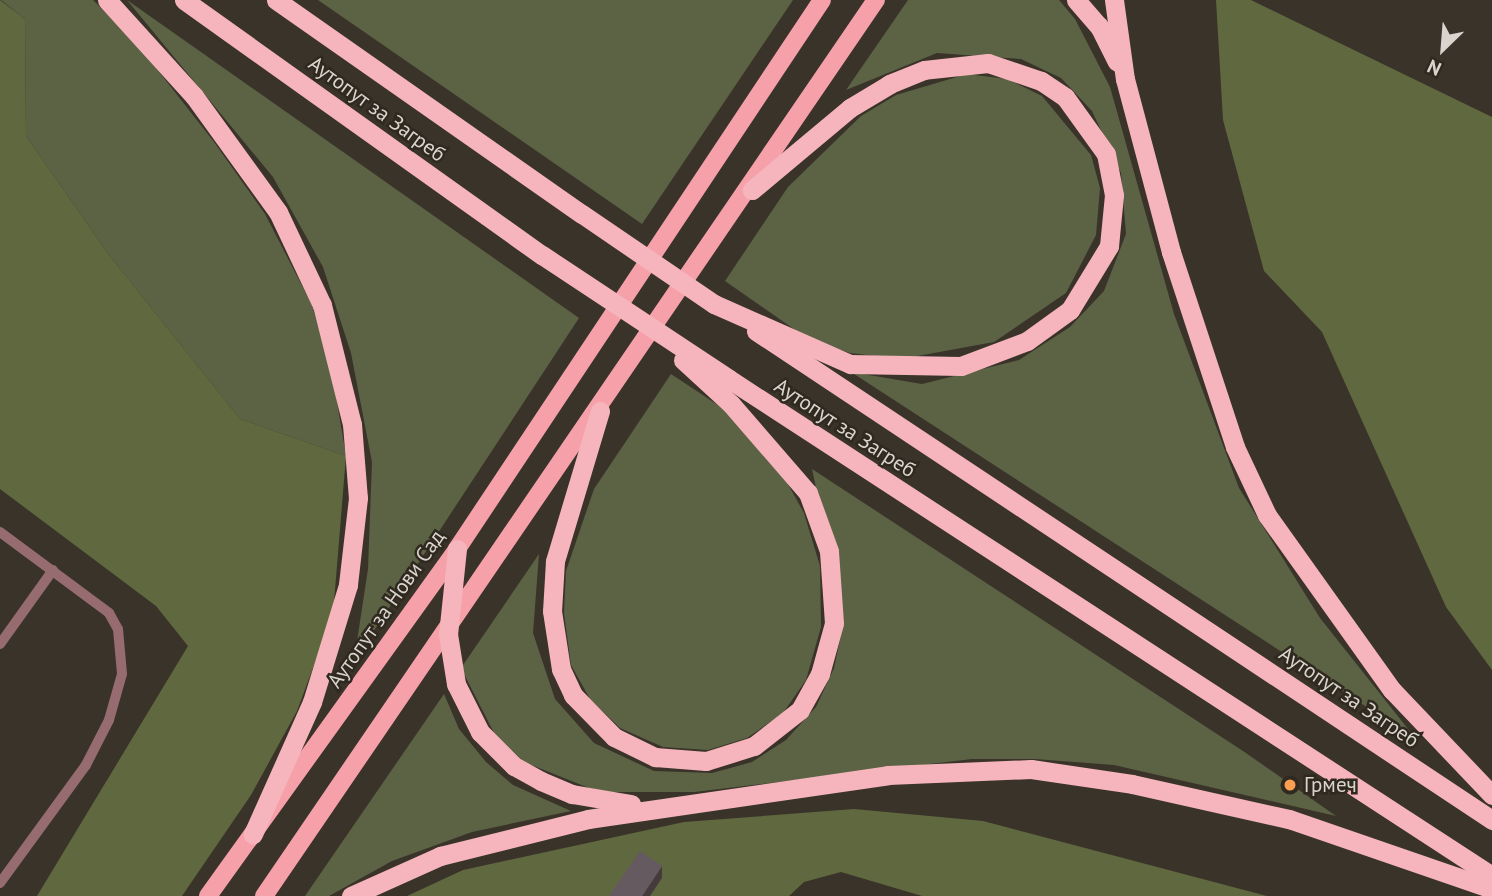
<!DOCTYPE html>
<meta charset="utf-8">
<style>
body{margin:0}
#map{position:relative;width:1492px;height:896px;overflow:hidden;background:#3a3329;font-family:"PT Sans",sans-serif}
div>[style]{position:absolute}
[style*='--x']{left:calc(var(--x)*1px);top:calc(var(--y)*1px);width:calc(var(--w)*1px);rotate:calc(var(--a)*1deg)}
.green>*{inset:0;background:#5c6344}
.forest>*{inset:0;background:#60683f}
.service>*{height:10px;margin:-5px;padding:0 5px;transform-origin:5px;border-radius:5px;background:#966c70}
.primary>*{height:18px;margin:-9px;padding:0 9px;transform-origin:9px;border-radius:9px;background:#f6a0aa}
.trunk>*{height:19px;margin:-9.5px;padding:0 9.5px;transform-origin:9.5px;border-radius:9.5px;background:#f6b5bc}
.trunk-bridge>*{height:19px;margin:-9.5px;padding:0 9.5px;transform-origin:9.5px;border-radius:9.5px;background:#f6b5bc}
.shaded-wall>*{inset:0;background:#453b3c}
.building>*{inset:0;background:#655a5f}
.dots>*{width:19px;height:19px;translate:-50% -50%;box-sizing:border-box;border:4px solid #2f291f;border-radius:50%}
span{translate:-50% -50%;white-space:nowrap;text-align:center;line-height:1.15;-webkit-text-stroke:5px #2f291f;paint-order:stroke}
.street-label{font-size:21px;color:#d9d5ce}
.poi-label{font-size:21px;color:#d9d5ce}
.left{translate:0 -50%;text-align:left}
.north{position:absolute;left:1408px;top:14px;width:70px;height:70px;-webkit-text-stroke:5px #2f291f;paint-order:stroke;rotate:205deg;font-size:19px;font-weight:700;line-height:28px;text-align:center;color:#d9d5ce}
.north::after{content:'';display:block;margin:auto;width:24px;height:32px;background:#d9d5ce;clip-path:polygon(50% 0,100% 100%,50% 72%,0 100%)}
</style>
<div id="map">
<div class="green">
<div style="clip-path:polygon(1px 0,93px 0,138px 45px,214px 142px,265px 214px,312px 305px,333px 378px,346px 456px,240px 419px,109px 255px,26px 136px,25px 19px)"></div>
<div style="clip-path:polygon(127px 0,579px 318px,354px 661px,368px 569px,372px 462px,351px 353px,323px 267px,273px 177px)"></div>
<div style="clip-path:polygon(318px 0,793px 0,642px 224px)"></div>
<div style="clip-path:polygon(908px 0,1059px 0,1075px 19px,1110px 87px,1174px 314px,1239px 488px,1320px 618px,1416px 739px,851px 372px,922px 384px,1019px 360px,1070px 327px,1104px 291px,1126px 234px,1121px 173px,1092px 111px,1061px 78px,1021px 59px,937px 53px,846px 90px)"></div>
<div style="clip-path:polygon(967px 74px,1007px 79px,1042px 96px,1091px 155px,1100px 188px,1096px 235px,1066px 293px,994px 342px,901px 359px,850px 353px,808px 339px,725px 281px,788px 187px,861px 116px,896px 95px)"></div>
<div style="clip-path:polygon(671px 374px,736px 417px,773px 457px,804px 513px,820px 566px,821px 627px,806px 680px,783px 713px,747px 738px,708px 750px,663px 747px,620px 728px,590px 699px,571px 665px,564px 613px,566px 571px,594px 489px)"></div>
<div style="clip-path:polygon(812px 469px,1246px 753px,1336px 816px,1114px 765px,1035px 759px,972px 759px,694px 792px,599px 792px,524px 762px,494px 733px,461px 668px,539px 554px,533px 633px,555px 699px,594px 743px,654px 771px,712px 773px,752px 762px,786px 740px,816px 707px,834px 668px,844px 621px)"></div>
<div style="clip-path:polygon(444px 694px,459px 729px,486px 762px,513px 785px,571px 811px,472px 832px,392px 861px,329px 896px,305px 896px)"></div>
</div>
<div class="forest">
<div style="clip-path:polygon(0 0,25px 19px,26px 136px,109px 255px,240px 419px,346px 456px,333px 614px,297px 711px,251px 795px,182px 896px,37px 896px,188px 646px,156px 606px,0 489px)"></div>
<div style="clip-path:polygon(1216px 0,1251px 0,1492px 117px,1492px 670px,1446px 607px,1322px 332px,1264px 271px,1223px 120px)"></div>
<div style="clip-path:polygon(854px 809px,983px 821px,1267px 896px,922px 896px,841px 872px,804px 882px,789px 896px,407px 896px,463px 870px,684px 822px)"></div>
</div>
<div class="service">
<div style="--x:0;--y:532;--w:136;--a:36.6"></div>
<div style="--x:109;--y:613;--w:18;--a:61"></div>
<div style="--x:118;--y:629;--w:45;--a:84.9"></div>
<div style="--x:122;--y:674;--w:48;--a:105.8"></div>
<div style="--x:109;--y:720;--w:51;--a:117.1"></div>
<div style="--x:86;--y:765;--w:146;--a:126.1"></div>
<div style="--x:0;--y:644;--w:91;--a:-54.4"></div>
</div>
<div class="primary">
<div style="--x:208;--y:896;--w:427;--a:-54.3"></div>
<div style="--x:457;--y:549;--w:659;--a:-56.38"></div>
<div style="--x:264;--y:896;--w:1085;--a:-55.67"></div>
</div>
<div class="trunk">
<div style="--x:107;--y:0;--w:130;--a:47.8"></div>
<div style="--x:194;--y:96;--w:143;--a:54.1"></div>
<div style="--x:278;--y:212;--w:103;--a:64.7"></div>
<div style="--x:322;--y:305;--w:123;--a:75.9"></div>
<div style="--x:352;--y:424;--w:74;--a:85.4"></div>
<div style="--x:358;--y:498;--w:88;--a:96.6"></div>
<div style="--x:348;--y:585;--w:122;--a:107.1"></div>
<div style="--x:312;--y:702;--w:145;--a:114.1"></div>
<div style="--x:184;--y:0;--w:440;--a:35.5"></div>
<div style="--x:276;--y:0;--w:373;--a:35"></div>
<div style="--x:1076;--y:0;--w:35;--a:49"></div>
<div style="--x:1099;--y:26;--w:40;--a:63.4"></div>
<div style="--x:1114;--y:0;--w:80;--a:82.1"></div>
<div style="--x:1125;--y:79;--w:179;--a:75.1"></div>
<div style="--x:1171;--y:252;--w:205;--a:71.8"></div>
<div style="--x:1235;--y:447;--w:75;--a:64.8"></div>
<div style="--x:1267;--y:515;--w:215;--a:54.5"></div>
<div style="--x:1392;--y:690;--w:145;--a:46.4"></div>
<div style="--x:714;--y:304;--w:149;--a:23.8"></div>
<div style="--x:850;--y:364;--w:111;--a:1"></div>
<div style="--x:961;--y:366;--w:71;--a:-20.7"></div>
<div style="--x:1027;--y:341;--w:53;--a:-35.8"></div>
<div style="--x:1070;--y:310;--w:75;--a:-58.6"></div>
<div style="--x:1109;--y:246;--w:51;--a:-84.4"></div>
<div style="--x:1114;--y:195;--w:42;--a:-101"></div>
<div style="--x:1106;--y:154;--w:70;--a:-125.7"></div>
<div style="--x:1065;--y:97;--w:29;--a:-146"></div>
<div style="--x:1041;--y:81;--w:56;--a:-161.2"></div>
<div style="--x:988;--y:63;--w:64;--a:173.8"></div>
<div style="--x:924;--y:70;--w:37;--a:158"></div>
<div style="--x:890;--y:84;--w:47;--a:149"></div>
<div style="--x:850;--y:108;--w:128;--a:140.1"></div>
<div style="--x:756;--y:331;--w:884;--a:33.6"></div>
<div style="--x:729;--y:379;--w:911;--a:33.08"></div>
<div style="--x:600;--y:411;--w:157;--a:106.7"></div>
<div style="--x:555;--y:561;--w:50;--a:93.4"></div>
<div style="--x:552;--y:611;--w:59;--a:81.2"></div>
<div style="--x:561;--y:669;--w:29;--a:65"></div>
<div style="--x:573;--y:695;--w:59;--a:45.7"></div>
<div style="--x:614;--y:737;--w:46;--a:26"></div>
<div style="--x:655;--y:757;--w:51;--a:4.5"></div>
<div style="--x:706;--y:761;--w:50;--a:-17.4"></div>
<div style="--x:754;--y:746;--w:58;--a:-38"></div>
<div style="--x:800;--y:710;--w:41;--a:-60.9"></div>
<div style="--x:820;--y:674;--w:53;--a:-74.6"></div>
<div style="--x:834;--y:623;--w:72;--a:-94"></div>
<div style="--x:829;--y:551;--w:62;--a:-109.9"></div>
<div style="--x:808;--y:493;--w:118;--a:-130.9"></div>
<div style="--x:457;--y:549;--w:85;--a:96"></div>
<div style="--x:448;--y:634;--w:51;--a:80.9"></div>
<div style="--x:456;--y:684;--w:54;--a:63.4"></div>
<div style="--x:480;--y:732;--w:48;--a:45"></div>
<div style="--x:514;--y:766;--w:31;--a:29"></div>
<div style="--x:541;--y:781;--w:34;--a:23"></div>
<div style="--x:572;--y:794;--w:60;--a:9.6"></div>
<div style="--x:351;--y:896;--w:98;--a:-24.2"></div>
<div style="--x:440;--y:856;--w:153;--a:-14"></div>
<div style="--x:588;--y:819;--w:303;--a:-8.3"></div>
<div style="--x:888;--y:775;--w:143;--a:-2.4"></div>
<div style="--x:1031;--y:769;--w:102;--a:8.4"></div>
<div style="--x:1132;--y:784;--w:161;--a:12.6"></div>
<div style="--x:1289;--y:819;--w:215;--a:19"></div>
</div>
<div class="trunk-bridge">
<div style="--x:582;--y:214;--w:160;--a:34.3"></div>
<div style="--x:542;--y:255;--w:224;--a:33.5"></div>
<div style="--x:683;--y:360;--w:65;--a:42.5"></div>
</div>
<div class="shaded-wall">
<div style="clip-path:polygon(662px 866px,662px 878px,650px 896px,642px 896px)"></div>
</div>
<div class="building">
<div style="clip-path:polygon(640px 851px,662px 866px,642px 896px,609px 896px)"></div>
</div>
<div class="dots">
<div style="left:1290px;top:785px;background:#fb9e50"></div>
</div>
<div class="street-label">
<span style="left:377px;top:109px;rotate:36deg">Аутопут за Загреб</span>
<span style="left:845px;top:428px;rotate:33deg">Аутопут за Загреб</span>
<span style="left:386px;top:609px;rotate:-55deg">Аутопут за Нови Сад</span>
<span style="left:1349px;top:697px;rotate:34deg">Аутопут за Загреб</span>
</div>
<div class="poi-label">
<span class="left" style="left:1304px;top:785px">Грмеч</span>
</div>
<div class="north">N</div>
</div>
